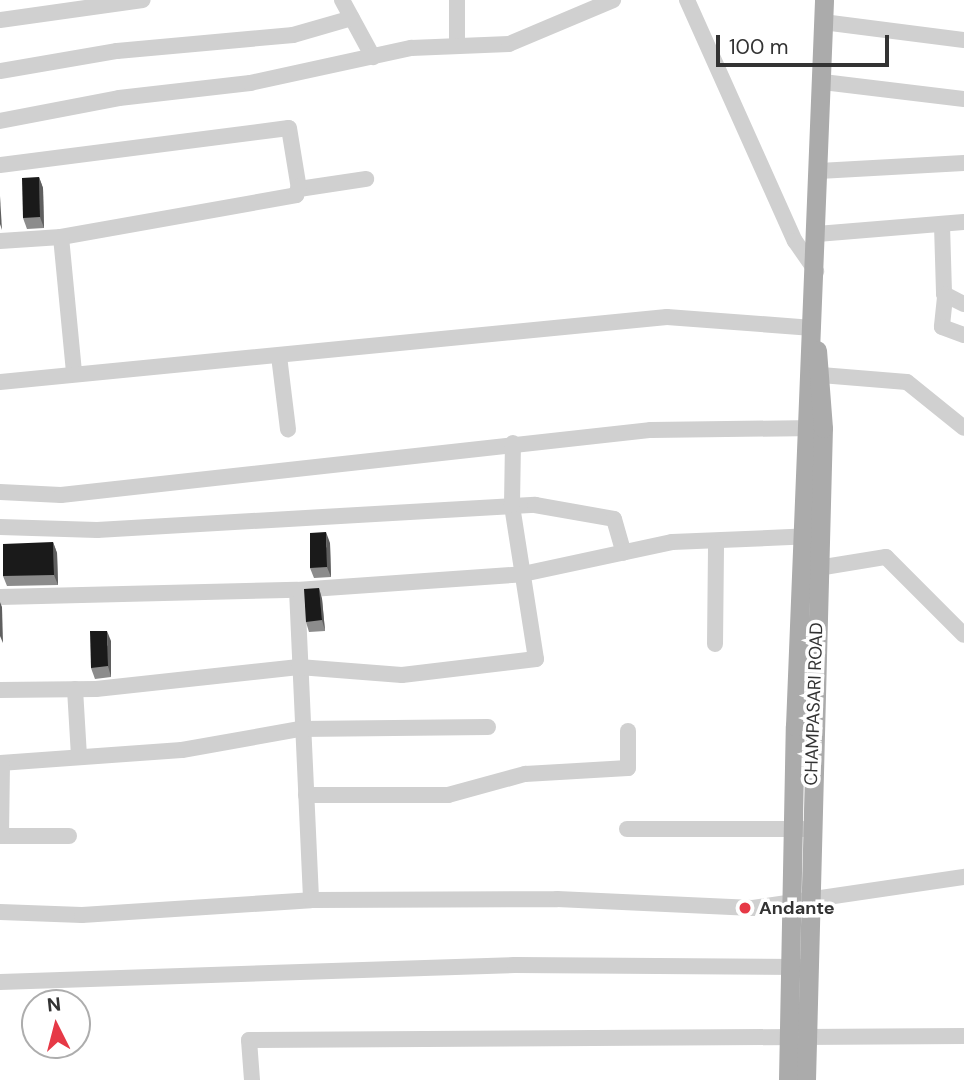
<!DOCTYPE html>
<style>
body{margin:0}
#map{position:relative;width:964px;height:1080px;overflow:hidden;background:#fff;font-family:"DM Sans",sans-serif}
div>[style]{position:absolute}
[style*='--x']{left:calc(var(--x)*1px);top:calc(var(--y)*1px);width:calc(var(--w)*1px);rotate:calc(var(--a)*1deg)}
.minor>*{height:16px;margin:-8px;padding:0 8px;transform-origin:8px;border-radius:8px;background:#d0d0d0}
.major>*{height:19px;margin:-9.5px;padding:0 9.5px;transform-origin:9.5px;border-radius:9.5px;background:#ababab}
.wall>*{inset:0;background:#8c8c8c}
.shaded-wall>*{inset:0;background:#5f5f5f}
.building>*{inset:0;background:#1a1a1a}
.dots>*{width:19px;height:19px;translate:-50% -50%;box-sizing:border-box;border:4px solid #fff;border-radius:50%}
span{translate:-50% -50%;white-space:nowrap;text-align:center;line-height:1.15;-webkit-text-stroke:7px #fff;paint-order:stroke}
.street-label{font-size:18px;color:#333}
.poi-label{font-size:18px;color:#333;font-weight:700}
.left{translate:0 -50%;text-align:left}
.north{position:absolute;left:21px;top:989px;width:70px;height:70px;box-sizing:border-box;background:#fff;border:2px solid #adadad;border-radius:50%;rotate:354deg;font-size:19px;font-weight:700;line-height:28px;text-align:center;color:#333}
.north::after{content:'';display:block;margin:auto;width:24px;height:32px;background:#e63946;clip-path:polygon(50% 0,100% 100%,50% 72%,0 100%)}
.scale{position:absolute;left:716px;top:35px;width:173px;height:32px;box-sizing:border-box;border:4px solid #333;border-top:0;padding-left:9px;font-size:21px;line-height:24px;white-space:nowrap;color:#333;-webkit-text-stroke:5px #fff;paint-order:stroke}
</style>
<div id="map">
<div class="minor">
<div style="--x:342;--y:0;--w:65;--a:61.5"></div>
<div style="--x:687;--y:0;--w:264;--a:65.9"></div>
<div style="--x:795;--y:241;--w:37;--a:55"></div>
<div style="--x:0;--y:20;--w:144;--a:-8"></div>
<div style="--x:823;--y:22;--w:142;--a:7.3"></div>
<div style="--x:457;--y:43;--w:43;--a:-90"></div>
<div style="--x:0;--y:71;--w:119;--a:-9.7"></div>
<div style="--x:117;--y:51;--w:177;--a:-5.2"></div>
<div style="--x:293;--y:35;--w:61;--a:-16.1"></div>
<div style="--x:823;--y:82;--w:142;--a:6.9"></div>
<div style="--x:0;--y:121;--w:121;--a:-10.9"></div>
<div style="--x:119;--y:98;--w:132;--a:-6.5"></div>
<div style="--x:250;--y:83;--w:165;--a:-12.3"></div>
<div style="--x:411;--y:48;--w:98;--a:-2.3"></div>
<div style="--x:509;--y:44;--w:113;--a:-22.9"></div>
<div style="--x:0;--y:165;--w:291;--a:-7.3"></div>
<div style="--x:289;--y:128;--w:62;--a:80.7"></div>
<div style="--x:299;--y:189;--w:68;--a:-8.5"></div>
<div style="--x:819;--y:171;--w:145;--a:-3.2"></div>
<div style="--x:942;--y:225;--w:69;--a:88.3"></div>
<div style="--x:944;--y:294;--w:22;--a:27"></div>
<div style="--x:817;--y:234;--w:147;--a:-4.7"></div>
<div style="--x:61;--y:237;--w:239;--a:-10.1"></div>
<div style="--x:296;--y:195;--w:9;--a:-72"></div>
<div style="--x:0;--y:241;--w:61;--a:-3.8"></div>
<div style="--x:61;--y:237;--w:136;--a:84.5"></div>
<div style="--x:945;--y:297;--w:30;--a:96"></div>
<div style="--x:942;--y:327;--w:23;--a:20"></div>
<div style="--x:279;--y:356;--w:74;--a:83"></div>
<div style="--x:821;--y:375;--w:86;--a:4.7"></div>
<div style="--x:907;--y:382;--w:73;--a:38.9"></div>
<div style="--x:0;--y:382;--w:670;--a:-5.57"></div>
<div style="--x:667;--y:317;--w:146;--a:4.3"></div>
<div style="--x:0;--y:492;--w:61;--a:2.8"></div>
<div style="--x:61;--y:495;--w:594;--a:-6.29"></div>
<div style="--x:651;--y:430;--w:165;--a:-0.7"></div>
<div style="--x:0;--y:527;--w:97;--a:1.8"></div>
<div style="--x:97;--y:530;--w:439;--a:-3.3"></div>
<div style="--x:535;--y:505;--w:80;--a:10"></div>
<div style="--x:614;--y:519;--w:35;--a:74"></div>
<div style="--x:818;--y:568;--w:69;--a:-9.2"></div>
<div style="--x:886;--y:557;--w:110;--a:45"></div>
<div style="--x:297;--y:590;--w:310;--a:87.4"></div>
<div style="--x:0;--y:597;--w:297;--a:-1.4"></div>
<div style="--x:297;--y:590;--w:227;--a:-4"></div>
<div style="--x:523;--y:574;--w:152;--a:-12.1"></div>
<div style="--x:672;--y:542;--w:141;--a:-2.4"></div>
<div style="--x:715;--y:644;--w:100;--a:-89.4"></div>
<div style="--x:75;--y:689;--w:68;--a:86.6"></div>
<div style="--x:0;--y:690;--w:96;--a:-0.6"></div>
<div style="--x:96;--y:689;--w:204;--a:-6.2"></div>
<div style="--x:299;--y:667;--w:103;--a:4.4"></div>
<div style="--x:402;--y:675;--w:135;--a:-6.8"></div>
<div style="--x:536;--y:659;--w:156;--a:-98.9"></div>
<div style="--x:512;--y:505;--w:62;--a:-89.1"></div>
<div style="--x:0;--y:763;--w:182;--a:-4.1"></div>
<div style="--x:182;--y:750;--w:120;--a:-10.1"></div>
<div style="--x:300;--y:729;--w:188;--a:-0.6"></div>
<div style="--x:306;--y:795;--w:142;--a:0"></div>
<div style="--x:448;--y:795;--w:80;--a:-15.3"></div>
<div style="--x:525;--y:774;--w:103;--a:-3.3"></div>
<div style="--x:628;--y:768;--w:37;--a:-90"></div>
<div style="--x:627;--y:829;--w:176;--a:0"></div>
<div style="--x:0;--y:836;--w:69;--a:0"></div>
<div style="--x:1;--y:836;--w:73;--a:-89.2"></div>
<div style="--x:0;--y:912;--w:82;--a:2.1"></div>
<div style="--x:82;--y:915;--w:229;--a:-3.7"></div>
<div style="--x:311;--y:900;--w:246;--a:-0.2"></div>
<div style="--x:557;--y:899;--w:196;--a:2.6"></div>
<div style="--x:753;--y:908;--w:213;--a:-8.4"></div>
<div style="--x:0;--y:982;--w:515;--a:-1.89"></div>
<div style="--x:515;--y:965;--w:287;--a:0.4"></div>
<div style="--x:252;--y:1080;--w:40;--a:-94.3"></div>
<div style="--x:249;--y:1040;--w:715;--a:-0.32"></div>
</div>
<div class="major">
<div style="--x:788;--y:1080;--w:354;--a:-88.9"></div>
<div style="--x:795;--y:726;--w:727;--a:-87.71"></div>
<div style="--x:806;--y:1080;--w:652;--a:-88.51"></div>
<div style="--x:823;--y:428;--w:78;--a:-94.4"></div>
</div>
<div class="wall">
<div style="clip-path:polygon(39px 177px,43px 188px,44px 228px,27px 229px,23px 218px)"></div>
<div style="clip-path:polygon(53px 542px,57px 553px,58px 585px,7px 586px,3px 576px)"></div>
<div style="clip-path:polygon(330px 543px,331px 577px,314px 578px,310px 568px)"></div>
<div style="clip-path:polygon(319px 588px,322px 599px,325px 631px,309px 632px,306px 622px)"></div>
<div style="clip-path:polygon(111px 641px,111px 677px,95px 679px,91px 668px)"></div>
</div>
<div class="shaded-wall">
<div style="clip-path:polygon(39px 177px,43px 188px,44px 228px,40px 217px)"></div>
<div style="clip-path:polygon(0 196px,2px 230px,0 224px)"></div>
<div style="clip-path:polygon(326px 532px,330px 543px,331px 577px,327px 567px)"></div>
<div style="clip-path:polygon(53px 542px,57px 553px,58px 585px,54px 575px)"></div>
<div style="clip-path:polygon(319px 588px,322px 599px,325px 631px,322px 620px)"></div>
<div style="clip-path:polygon(0 602px,2px 607px,3px 643px,0 636px)"></div>
<div style="clip-path:polygon(107px 631px,111px 641px,111px 677px,108px 666px)"></div>
</div>
<div class="building">
<div style="clip-path:polygon(39px 177px,40px 217px,23px 218px,22px 178px)"></div>
<div style="clip-path:polygon(326px 532px,327px 567px,310px 568px,310px 533px)"></div>
<div style="clip-path:polygon(53px 542px,54px 575px,3px 576px,3px 544px)"></div>
<div style="clip-path:polygon(319px 588px,322px 620px,306px 622px,304px 589px)"></div>
<div style="clip-path:polygon(90px 631px,107px 631px,108px 666px,91px 668px)"></div>
</div>
<div class="dots">
<div style="left:745px;top:908px;background:#e63946"></div>
</div>
<div class="street-label">
<span style="left:814px;top:704px;rotate:-88deg">CHAMPASARI ROAD</span>
</div>
<div class="poi-label">
<span class="left" style="left:759px;top:908px">Andante</span>
</div>
<div class="north">N</div>
<div class="scale">100 m</div>
</div>
